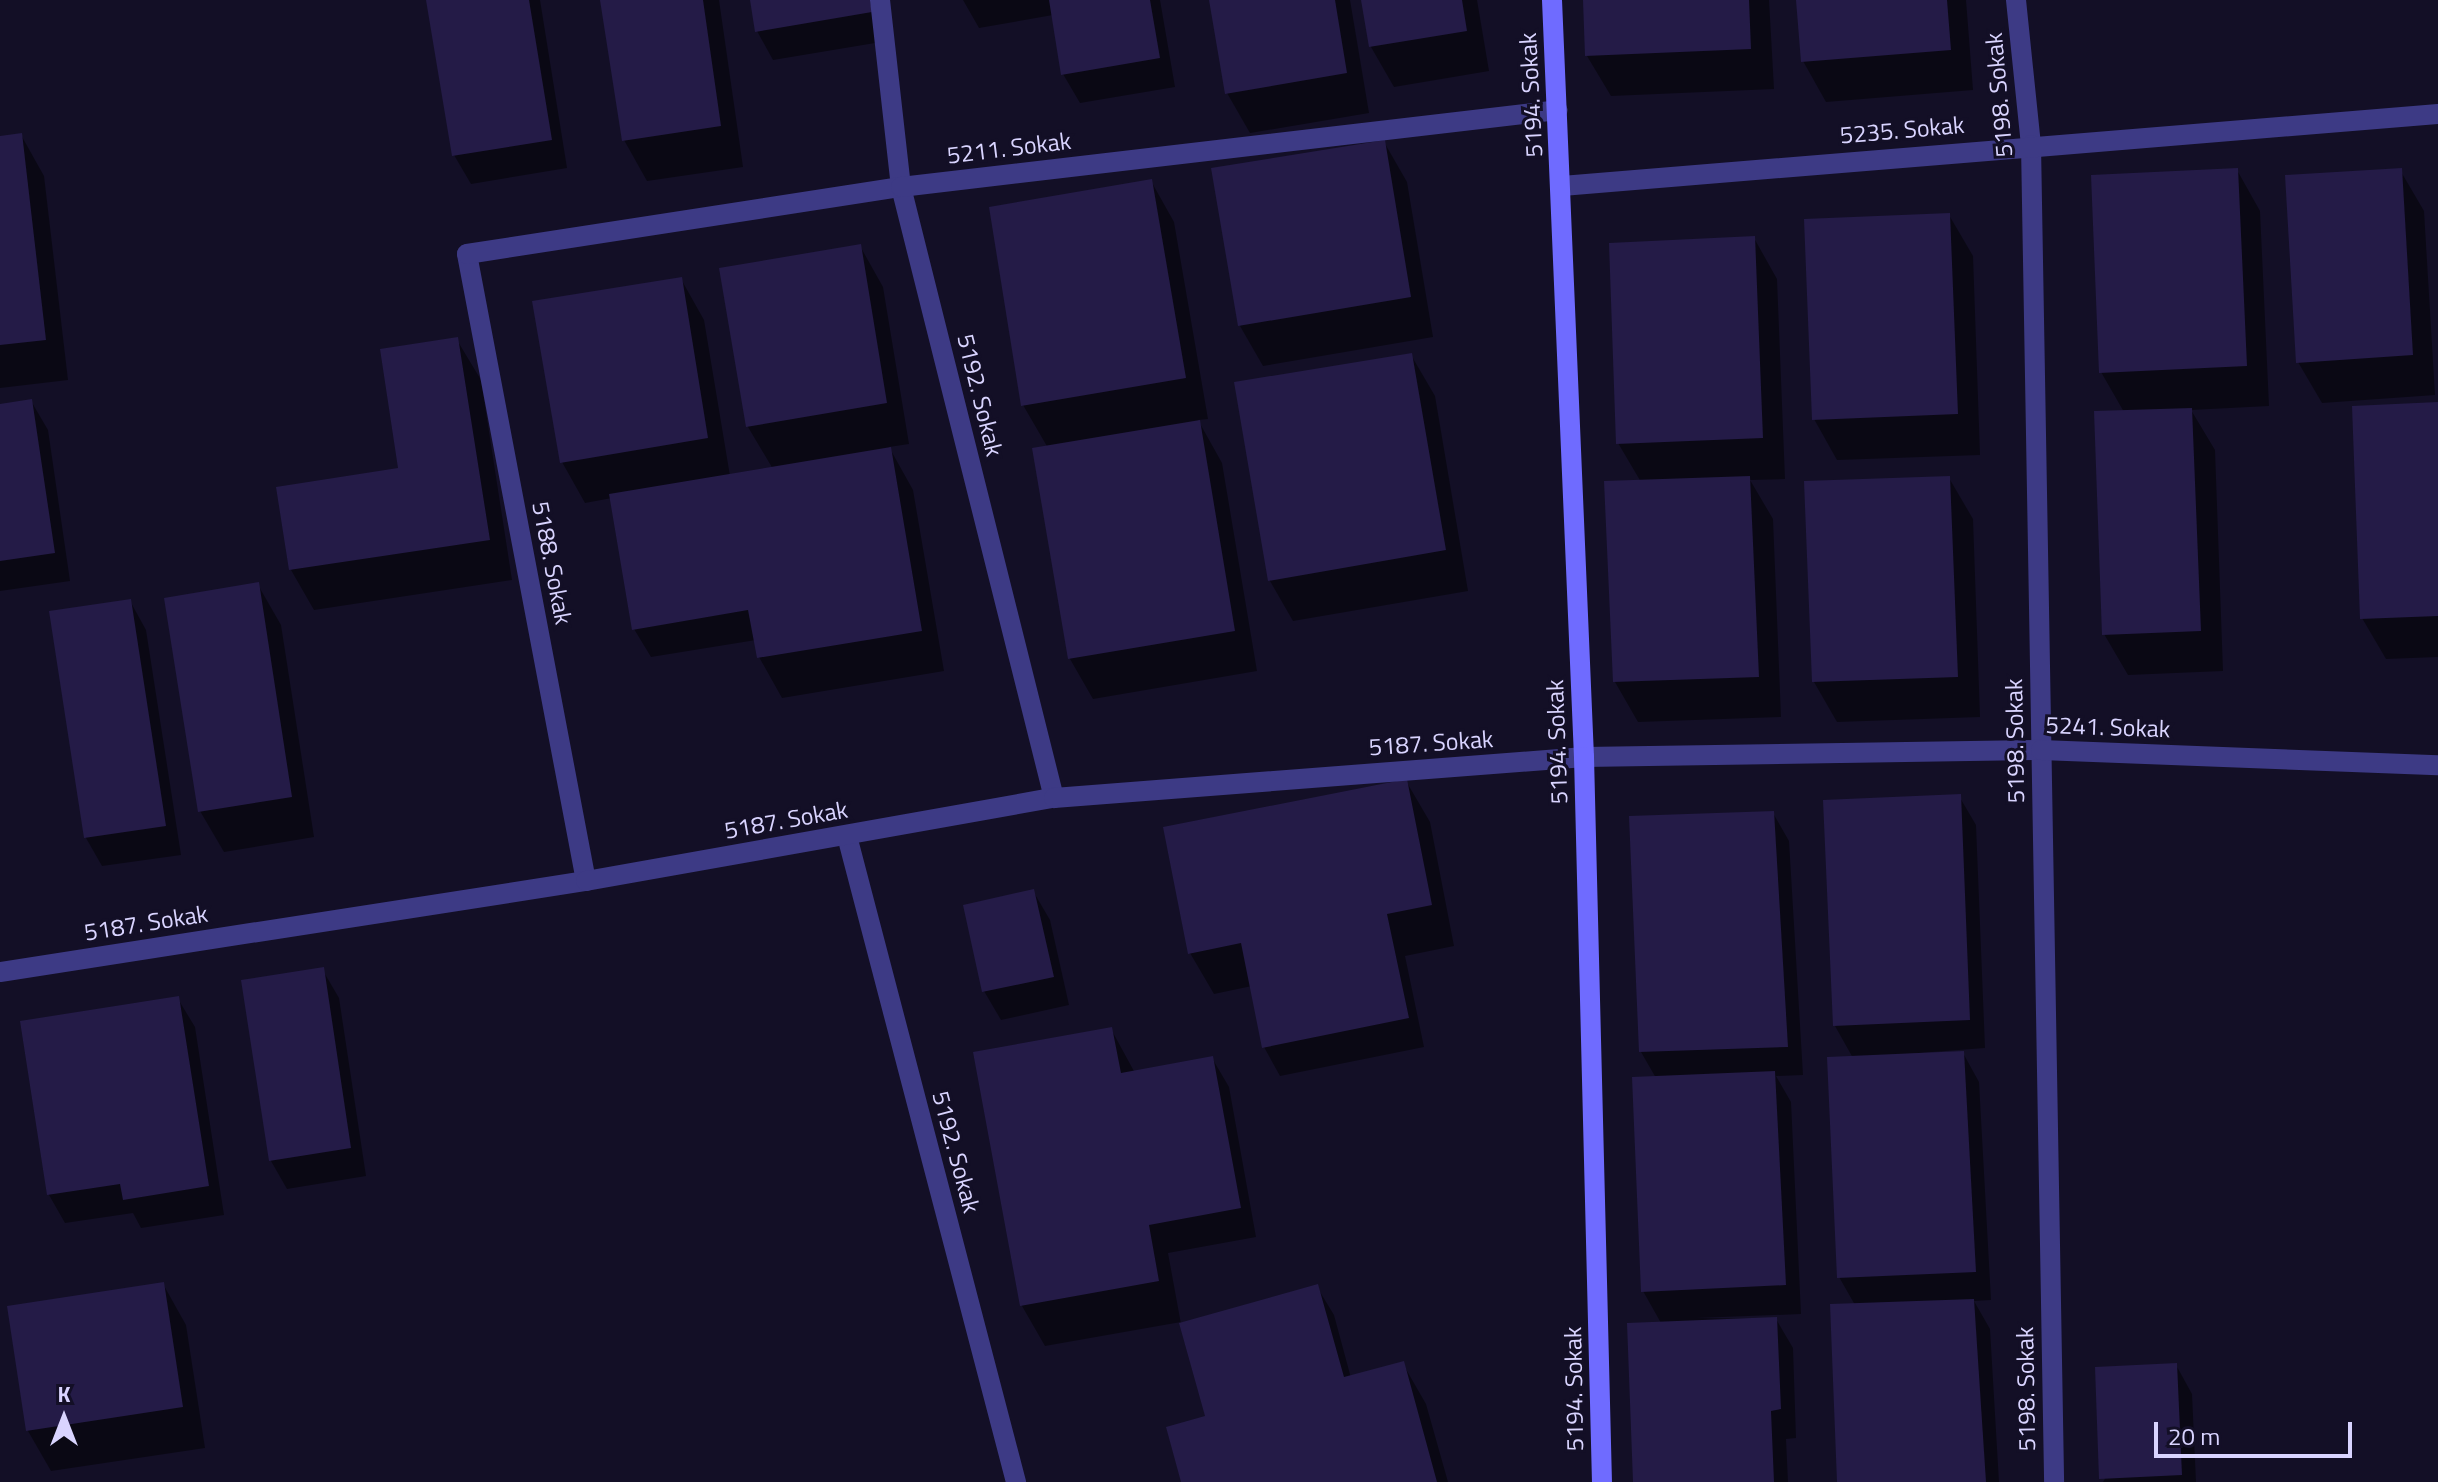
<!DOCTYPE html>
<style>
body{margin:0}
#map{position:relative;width:2438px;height:1482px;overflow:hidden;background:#130f26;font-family:"Titillium Web",sans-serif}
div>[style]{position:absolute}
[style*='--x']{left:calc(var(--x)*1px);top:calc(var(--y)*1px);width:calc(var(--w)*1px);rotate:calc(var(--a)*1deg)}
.shadow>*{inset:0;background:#0007}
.building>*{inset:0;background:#241b47}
.street>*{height:20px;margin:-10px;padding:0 10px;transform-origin:10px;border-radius:10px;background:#3d3a85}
.secondary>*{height:20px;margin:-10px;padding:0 10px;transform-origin:10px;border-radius:10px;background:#6f6bff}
span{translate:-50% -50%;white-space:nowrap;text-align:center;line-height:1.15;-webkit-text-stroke:6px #130f26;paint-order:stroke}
.street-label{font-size:24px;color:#d9d4ff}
.north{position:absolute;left:24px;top:1378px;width:80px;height:80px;-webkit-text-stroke:6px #130f26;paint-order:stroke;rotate:0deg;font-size:22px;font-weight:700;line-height:32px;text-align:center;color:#d9d4ff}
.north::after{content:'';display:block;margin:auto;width:28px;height:36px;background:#d9d4ff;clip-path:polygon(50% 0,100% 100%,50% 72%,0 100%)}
.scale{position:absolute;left:2154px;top:1422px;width:198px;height:36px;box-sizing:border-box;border:4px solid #d9d4ff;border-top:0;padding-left:10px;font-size:24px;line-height:28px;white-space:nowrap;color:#d9d4ff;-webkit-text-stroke:6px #130f26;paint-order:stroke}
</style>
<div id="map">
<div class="shadow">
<div style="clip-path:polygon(428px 0,540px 0,567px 168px,471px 184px,454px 155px)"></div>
<div style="clip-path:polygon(602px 0,719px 0,743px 167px,647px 181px,624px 140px)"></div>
<div style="clip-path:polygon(752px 0,880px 0,887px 41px,773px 60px,757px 31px)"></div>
<div style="clip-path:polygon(963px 0,1160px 0,1175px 87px,1080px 103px,1063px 74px,1053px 15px,979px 28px)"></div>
<div style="clip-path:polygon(1211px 0,1350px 0,1369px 113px,1250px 133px,1227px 93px)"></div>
<div style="clip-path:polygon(1363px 0,1477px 0,1489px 71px,1394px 87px,1371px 47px)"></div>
<div style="clip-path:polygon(1585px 0,1769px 0,1774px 89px,1611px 96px,1587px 56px)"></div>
<div style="clip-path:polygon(1798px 0,1966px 0,1973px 90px,1826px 102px,1803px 61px)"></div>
<div style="clip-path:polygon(21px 135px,44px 176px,68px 380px,0 388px,0 138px)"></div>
<div style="clip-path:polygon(1384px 142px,1407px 182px,1433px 337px,1263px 366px,1240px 326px)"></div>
<div style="clip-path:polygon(2237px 170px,2260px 211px,2269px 406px,2191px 410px,2215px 450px,2223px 671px,2128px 675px,2104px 634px,2124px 412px,2101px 372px)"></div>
<div style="clip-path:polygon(2400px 170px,2424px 211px,2435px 395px,2322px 403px,2298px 362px)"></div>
<div style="clip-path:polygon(1151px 181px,1174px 222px,1208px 419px,1198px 420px,1222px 463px,1257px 671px,1093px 699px,1070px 659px,1048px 448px,1023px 405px)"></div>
<div style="clip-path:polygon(1949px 215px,1973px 256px,1980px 455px,1837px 460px,1814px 419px)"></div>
<div style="clip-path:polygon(1754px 238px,1777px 279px,1785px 479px,1750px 480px,1773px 519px,1781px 717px,1638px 722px,1615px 682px,1641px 482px,1618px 443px)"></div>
<div style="clip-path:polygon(860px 246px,883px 287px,909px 444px,889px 447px,913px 490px,944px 671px,782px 698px,759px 657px,756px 640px,651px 657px,634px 629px,612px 498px,585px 503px,562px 462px,681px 279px,704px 320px,730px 476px,773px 469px,748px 427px,721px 270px)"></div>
<div style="clip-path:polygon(457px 340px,481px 380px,512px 580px,314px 610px,291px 570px,400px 470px)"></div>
<div style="clip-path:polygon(1411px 355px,1435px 396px,1468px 591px,1293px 621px,1270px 581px)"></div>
<div style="clip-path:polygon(31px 401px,48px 430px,70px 581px,0 591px,0 406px)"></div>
<div style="clip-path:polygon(2438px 404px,2438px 657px,2386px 659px,2362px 618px)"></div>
<div style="clip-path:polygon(1949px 478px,1973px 519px,1980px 717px,1837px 722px,1814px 682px)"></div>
<div style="clip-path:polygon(258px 585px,281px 625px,314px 837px,224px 852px,200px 811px)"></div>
<div style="clip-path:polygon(130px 601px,146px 630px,181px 855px,102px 866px,86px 838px)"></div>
<div style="clip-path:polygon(1406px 781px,1430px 822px,1454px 946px,1405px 956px,1424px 1047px,1280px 1076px,1264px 1047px,1252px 986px,1214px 994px,1190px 953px)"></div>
<div style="clip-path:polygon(1959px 796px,1976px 825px,1985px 1048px,1865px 1057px,1963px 1053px,1979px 1082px,1991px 1300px,1974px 1301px,1990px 1329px,1999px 1482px,1839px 1482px,1855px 1305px,1839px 1277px,1853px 1058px,1835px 1026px)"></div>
<div style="clip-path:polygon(1773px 813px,1789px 841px,1803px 1075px,1776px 1076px,1791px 1102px,1801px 1314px,1696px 1318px,1776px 1319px,1793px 1348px,1796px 1438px,1786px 1439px,1788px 1482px,1635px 1482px,1661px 1323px,1643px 1291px,1656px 1078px,1641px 1052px)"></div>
<div style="clip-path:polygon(1033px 891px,1050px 920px,1069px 1005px,1001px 1020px,984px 991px)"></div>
<div style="clip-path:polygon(322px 969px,339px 998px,366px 1176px,287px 1189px,271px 1161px)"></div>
<div style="clip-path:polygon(178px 999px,195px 1027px,224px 1215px,141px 1228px,133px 1213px,65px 1223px,49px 1195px)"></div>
<div style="clip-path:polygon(1111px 1029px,1135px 1073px,1212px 1058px,1229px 1087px,1256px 1237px,1168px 1253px,1181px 1324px,1317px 1287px,1334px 1315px,1351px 1378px,1403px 1364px,1426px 1404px,1448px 1482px,1183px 1482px,1208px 1417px,1181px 1322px,1045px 1346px,1022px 1306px)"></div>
<div style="clip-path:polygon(163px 1284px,186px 1325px,205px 1448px,51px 1471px,28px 1431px,9px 1308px)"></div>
<div style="clip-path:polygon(2176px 1365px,2192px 1394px,2196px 1482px,2103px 1482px)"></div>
</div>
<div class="building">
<div style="clip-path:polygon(426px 0,529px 0,552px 140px,452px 156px)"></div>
<div style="clip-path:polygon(600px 0,703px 0,721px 126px,622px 141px)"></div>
<div style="clip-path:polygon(750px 0,870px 0,872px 12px,755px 32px)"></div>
<div style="clip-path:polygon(1049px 0,1150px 0,1160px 58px,1061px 75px)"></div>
<div style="clip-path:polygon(1209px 0,1335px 0,1347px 73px,1225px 94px)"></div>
<div style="clip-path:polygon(1361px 0,1462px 0,1467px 31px,1369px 47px)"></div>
<div style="clip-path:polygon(1583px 0,1749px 0,1751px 49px,1585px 56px)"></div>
<div style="clip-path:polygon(1796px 0,1947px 0,1951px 50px,1801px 62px)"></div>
<div style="clip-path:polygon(22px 133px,46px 340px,0 345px,0 136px)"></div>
<div style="clip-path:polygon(1385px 140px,1411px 297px,1238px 326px,1211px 168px)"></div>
<div style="clip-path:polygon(2238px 168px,2247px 366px,2099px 373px,2091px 175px)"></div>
<div style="clip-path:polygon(2402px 168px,2413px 355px,2296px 363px,2285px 175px)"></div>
<div style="clip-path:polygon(1152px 179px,1186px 378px,1021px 406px,989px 207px)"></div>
<div style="clip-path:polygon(1950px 213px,1958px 414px,1812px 420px,1804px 219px)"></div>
<div style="clip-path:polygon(1755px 236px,1763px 438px,1616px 444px,1609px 243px)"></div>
<div style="clip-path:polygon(861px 244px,887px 403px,746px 427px,719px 268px)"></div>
<div style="clip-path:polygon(682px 277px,708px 438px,560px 463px,532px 301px)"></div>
<div style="clip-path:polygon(458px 337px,490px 540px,289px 570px,276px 487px,398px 468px,380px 349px)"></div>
<div style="clip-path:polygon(1412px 353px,1446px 550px,1268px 581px,1234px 382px)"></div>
<div style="clip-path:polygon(32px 399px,55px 553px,0 561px,0 404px)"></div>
<div style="clip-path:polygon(2438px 402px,2438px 616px,2360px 619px,2352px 406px)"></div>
<div style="clip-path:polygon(2192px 408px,2201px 631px,2102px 635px,2094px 411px)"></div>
<div style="clip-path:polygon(1200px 420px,1235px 631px,1068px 659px,1032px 448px)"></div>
<div style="clip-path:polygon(891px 447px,922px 631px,757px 658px,748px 610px,632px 630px,609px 494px)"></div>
<div style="clip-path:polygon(1750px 476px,1759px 677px,1613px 682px,1604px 481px)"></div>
<div style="clip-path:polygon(1950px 476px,1958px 677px,1812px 682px,1804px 481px)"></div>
<div style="clip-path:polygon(259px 582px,292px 797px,198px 812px,164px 598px)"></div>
<div style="clip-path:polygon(131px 599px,166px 826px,84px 838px,49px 611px)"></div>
<div style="clip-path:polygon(1407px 779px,1432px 905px,1387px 914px,1409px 1018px,1262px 1048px,1241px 943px,1188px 954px,1163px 827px)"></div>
<div style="clip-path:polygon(1961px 794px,1970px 1020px,1833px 1026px,1823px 800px)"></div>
<div style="clip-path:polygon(1774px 811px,1788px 1047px,1639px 1052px,1629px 816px)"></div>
<div style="clip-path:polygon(1034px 889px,1054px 977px,982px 992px,963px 905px)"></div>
<div style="clip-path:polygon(324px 967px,351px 1148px,269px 1161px,241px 980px)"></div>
<div style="clip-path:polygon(179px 996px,209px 1186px,123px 1200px,120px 1184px,47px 1195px,20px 1021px)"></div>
<div style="clip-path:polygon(1112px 1027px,1121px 1073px,1213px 1056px,1241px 1208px,1149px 1225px,1159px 1281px,1020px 1306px,973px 1052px)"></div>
<div style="clip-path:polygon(1964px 1051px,1976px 1272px,1837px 1278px,1827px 1057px)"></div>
<div style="clip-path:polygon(1775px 1071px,1786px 1285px,1641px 1292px,1632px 1077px)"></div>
<div style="clip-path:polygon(164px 1282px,183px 1407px,26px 1431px,7px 1306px)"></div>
<div style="clip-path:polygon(1318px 1284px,1344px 1377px,1404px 1361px,1437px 1482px,1181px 1482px,1166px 1427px,1205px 1416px,1179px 1323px)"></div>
<div style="clip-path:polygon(1974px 1299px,1986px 1482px,1837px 1482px,1830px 1304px)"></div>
<div style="clip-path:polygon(1777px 1317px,1781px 1409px,1771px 1411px,1774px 1482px,1633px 1482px,1627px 1323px)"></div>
<div style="clip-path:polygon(2177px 1363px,2182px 1475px,2099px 1479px,2095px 1367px)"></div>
</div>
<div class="street">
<div style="--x:880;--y:0;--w:188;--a:83.6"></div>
<div style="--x:901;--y:187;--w:630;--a:75.94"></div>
<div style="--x:2016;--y:0;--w:146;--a:84.1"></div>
<div style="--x:2031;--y:145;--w:1337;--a:89.01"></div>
<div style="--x:1562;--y:186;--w:879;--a:-4.7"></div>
<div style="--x:847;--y:836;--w:668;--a:75.34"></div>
<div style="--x:586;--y:881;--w:638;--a:-100.75"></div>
<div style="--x:467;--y:254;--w:439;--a:-8.8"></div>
<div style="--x:901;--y:187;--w:661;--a:-6.68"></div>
<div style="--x:0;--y:972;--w:593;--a:-8.83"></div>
<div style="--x:586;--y:881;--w:475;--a:-10.1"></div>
<div style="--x:1054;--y:798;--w:532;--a:-4.42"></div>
<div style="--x:1584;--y:757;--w:457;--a:-0.9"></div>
<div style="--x:2041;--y:750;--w:397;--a:2.2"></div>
</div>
<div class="secondary">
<div style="--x:1552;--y:0;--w:758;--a:87.58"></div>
<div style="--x:1584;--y:757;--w:725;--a:88.58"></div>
</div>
<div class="street-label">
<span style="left:1531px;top:95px;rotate:-93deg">5194. Sokak</span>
<span style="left:1999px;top:95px;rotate:-95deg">5198. Sokak</span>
<span style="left:1902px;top:130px;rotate:-5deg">5235. Sokak</span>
<span style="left:1009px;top:148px;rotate:-7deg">5211. Sokak</span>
<span style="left:980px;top:395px;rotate:76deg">5192. Sokak</span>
<span style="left:552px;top:563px;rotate:79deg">5188. Sokak</span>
<span style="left:2108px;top:727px;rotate:2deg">5241. Sokak</span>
<span style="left:2015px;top:741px;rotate:-91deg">5198. Sokak</span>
<span style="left:1557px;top:742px;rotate:-92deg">5194. Sokak</span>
<span style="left:1431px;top:743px;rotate:-4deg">5187. Sokak</span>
<span style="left:786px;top:820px;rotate:-10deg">5187. Sokak</span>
<span style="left:146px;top:923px;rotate:-9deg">5187. Sokak</span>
<span style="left:956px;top:1152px;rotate:75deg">5192. Sokak</span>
<span style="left:1574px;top:1389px;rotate:-91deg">5194. Sokak</span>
<span style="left:2026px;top:1389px;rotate:-91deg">5198. Sokak</span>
</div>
<div class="north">K</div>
<div class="scale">20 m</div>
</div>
